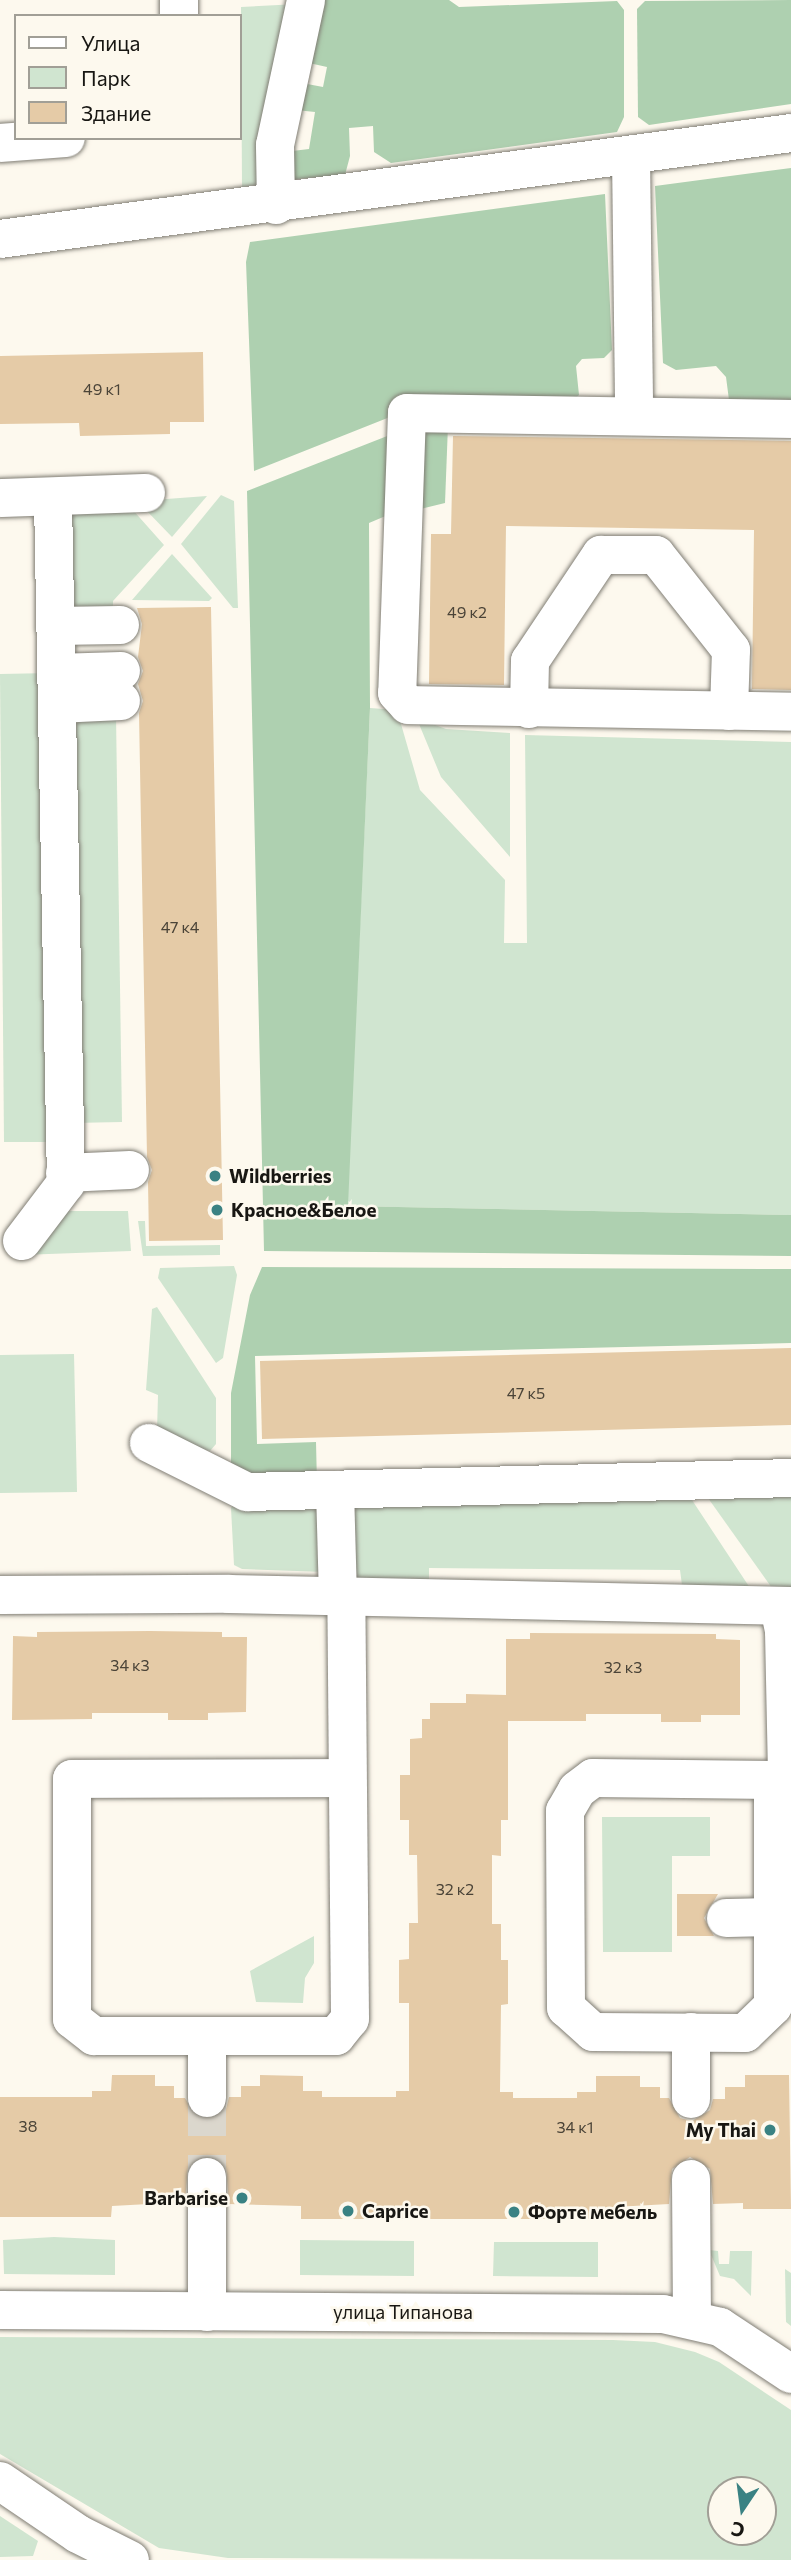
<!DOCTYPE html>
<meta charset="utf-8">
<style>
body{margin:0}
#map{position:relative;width:791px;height:2560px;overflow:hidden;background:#fdf9ee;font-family:Commissioner,sans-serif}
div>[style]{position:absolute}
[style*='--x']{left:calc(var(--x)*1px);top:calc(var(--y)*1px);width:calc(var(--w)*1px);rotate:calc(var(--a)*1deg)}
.green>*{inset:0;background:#d0e5d0}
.forest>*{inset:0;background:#aed0b0}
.building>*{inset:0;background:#e5cba7}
.minor-tunnel>*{height:38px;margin-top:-19px;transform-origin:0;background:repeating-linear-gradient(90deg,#dbd7cd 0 38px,transparent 0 57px)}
.roads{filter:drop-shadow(0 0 2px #807d74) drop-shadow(0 0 2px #807d74)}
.minor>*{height:38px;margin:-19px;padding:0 19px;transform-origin:19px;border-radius:19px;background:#fff}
.major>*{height:38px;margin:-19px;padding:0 19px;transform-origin:19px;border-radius:19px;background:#fff}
.dots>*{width:19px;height:19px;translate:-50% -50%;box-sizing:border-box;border:4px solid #fdf9ee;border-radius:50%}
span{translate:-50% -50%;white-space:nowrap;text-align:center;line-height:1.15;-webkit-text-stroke:5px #fdf9ee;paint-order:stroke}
.number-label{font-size:16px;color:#4b4438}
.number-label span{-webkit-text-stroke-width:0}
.poi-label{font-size:19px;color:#181713;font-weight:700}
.left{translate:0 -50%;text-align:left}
.right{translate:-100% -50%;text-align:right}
.street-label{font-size:19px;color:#181713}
.legend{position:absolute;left:14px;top:14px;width:228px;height:126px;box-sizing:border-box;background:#fdf9ee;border:2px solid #a19f96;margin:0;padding:9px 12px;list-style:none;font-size:21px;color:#181713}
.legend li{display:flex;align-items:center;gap:14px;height:35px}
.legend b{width:35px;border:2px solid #a19f96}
.north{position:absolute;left:707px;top:2476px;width:70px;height:70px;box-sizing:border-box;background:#fdf9ee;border:2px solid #a19f96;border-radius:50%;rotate:193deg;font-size:19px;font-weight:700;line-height:28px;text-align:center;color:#181713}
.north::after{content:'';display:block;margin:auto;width:24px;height:32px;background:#3a8283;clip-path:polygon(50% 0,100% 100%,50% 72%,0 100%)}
</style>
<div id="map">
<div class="green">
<div style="clip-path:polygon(298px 4px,264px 184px,242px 187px,241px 7px)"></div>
<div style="clip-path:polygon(221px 495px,234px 501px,238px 608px,233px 608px,181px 544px)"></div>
<div style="clip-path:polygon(207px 496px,172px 537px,144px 508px,153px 500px)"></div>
<div style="clip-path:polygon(124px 500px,164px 545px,113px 601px,113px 618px,62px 618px,60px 503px)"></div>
<div style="clip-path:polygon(172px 554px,212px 598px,209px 601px,132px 600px)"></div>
<div style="clip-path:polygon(51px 673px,60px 1142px,4px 1142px,0 674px)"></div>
<div style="clip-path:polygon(370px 708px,397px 710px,420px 790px,505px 880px,504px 943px,527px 943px,525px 735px,791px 742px,791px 1215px,347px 1206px)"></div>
<div style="clip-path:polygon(66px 716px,116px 716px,122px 1122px,72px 1123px)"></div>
<div style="clip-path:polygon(422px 720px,446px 729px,510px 733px,510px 857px,441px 777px,419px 724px)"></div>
<div style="clip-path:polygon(50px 1211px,128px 1211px,131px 1251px,21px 1255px)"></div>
<div style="clip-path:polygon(138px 1221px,145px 1221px,146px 1246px,220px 1245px,220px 1255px,143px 1256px)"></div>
<div style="clip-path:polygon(234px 1266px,237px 1275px,223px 1358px,216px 1363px,158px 1278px,160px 1268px)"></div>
<div style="clip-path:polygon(157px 1307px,216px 1398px,216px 1444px,210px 1451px,166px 1439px,157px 1431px,158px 1395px,146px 1390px,152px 1309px)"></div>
<div style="clip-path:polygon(74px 1354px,77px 1492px,0 1493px,0 1355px)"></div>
<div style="clip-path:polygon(791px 1487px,791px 1595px,777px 1595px,708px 1498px)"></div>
<div style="clip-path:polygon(318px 1497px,325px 1572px,242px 1569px,234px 1565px,231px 1508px,236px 1501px)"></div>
<div style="clip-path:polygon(346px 1498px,692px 1500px,752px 1591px,682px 1585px,680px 1570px,429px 1568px,429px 1583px,348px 1582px)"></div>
<div style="clip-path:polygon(602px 1817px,710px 1817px,710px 1856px,672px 1856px,672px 1952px,603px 1952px)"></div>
<div style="clip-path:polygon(314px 1936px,314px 1963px,305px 1978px,303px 2003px,256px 2002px,250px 1971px)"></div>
<div style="clip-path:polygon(54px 2237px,115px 2240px,115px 2275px,4px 2274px,3px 2240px)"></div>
<div style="clip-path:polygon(300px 2240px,414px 2241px,414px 2276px,300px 2275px)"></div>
<div style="clip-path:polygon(494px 2242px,598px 2242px,598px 2277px,493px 2276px)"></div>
<div style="clip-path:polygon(709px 2250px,718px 2251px,719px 2264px,729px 2264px,730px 2251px,752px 2251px,751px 2296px,734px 2279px,720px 2276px)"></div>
<div style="clip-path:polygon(785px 2269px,791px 2273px,791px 2326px,786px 2322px)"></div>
<div style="clip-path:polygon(evenodd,0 2337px,613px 2340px,655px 2342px,695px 2352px,719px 2362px,791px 2410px,791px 2560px,228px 2558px,159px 2548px,0 2454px,0 2337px,721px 2490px,763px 2490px,763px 2532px,721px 2532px,721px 2490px)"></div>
<div style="clip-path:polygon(0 2516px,38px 2541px,33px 2556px,0 2557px)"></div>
</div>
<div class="forest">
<div style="clip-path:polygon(325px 0,449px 0,459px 7px,617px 1px,624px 10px,624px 117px,617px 132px,391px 163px,374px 152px,373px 126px,349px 128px,350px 156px,345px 175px,285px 180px,284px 152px,309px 149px,315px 112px,296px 110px,302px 83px,323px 87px,327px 67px,300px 61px)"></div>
<div style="clip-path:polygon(791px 0,791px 104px,649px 125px,638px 117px,637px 9px,645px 1px)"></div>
<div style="clip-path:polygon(791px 168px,791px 410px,729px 400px,726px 377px,716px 366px,676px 370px,663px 363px,655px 186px)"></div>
<div style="clip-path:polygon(605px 194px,612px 350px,604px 358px,582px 359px,576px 366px,579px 395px,566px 407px,395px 415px,254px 471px,246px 262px,250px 242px)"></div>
<div style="clip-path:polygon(411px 423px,448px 425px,445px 503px,408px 512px)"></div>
<div style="clip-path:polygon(400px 431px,395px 512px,369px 523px,370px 708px,348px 1206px,791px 1215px,791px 1256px,264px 1251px,247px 491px)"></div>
<div style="clip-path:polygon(262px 1267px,791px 1269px,791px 1343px,255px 1356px,257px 1444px,316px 1442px,317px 1484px,231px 1474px,231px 1393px,250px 1295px)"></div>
</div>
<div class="building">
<div style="clip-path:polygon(203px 352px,204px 422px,170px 422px,170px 434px,80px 436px,79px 423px,0 424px,0 356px)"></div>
<div style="clip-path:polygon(453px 436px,791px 441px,791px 690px,752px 689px,754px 530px,506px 526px,504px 685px,429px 684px,431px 534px,451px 534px)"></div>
<div style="clip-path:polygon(211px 607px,223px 1240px,149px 1241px,148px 1182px,152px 1170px,147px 1157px,139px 713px,143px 701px,138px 684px,143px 671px,138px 657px,142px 624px,137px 608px)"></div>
<div style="clip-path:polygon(791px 1348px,791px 1425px,262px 1439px,260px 1361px)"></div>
<div style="clip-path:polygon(150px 1631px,222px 1632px,222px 1637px,247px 1637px,246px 1712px,208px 1713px,208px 1720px,168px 1720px,168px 1713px,92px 1713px,92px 1719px,12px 1720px,13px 1636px,37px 1637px,37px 1632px)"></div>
<div style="clip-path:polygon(530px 1633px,716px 1634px,716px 1639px,740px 1640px,740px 1715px,701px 1715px,701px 1722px,661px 1722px,661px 1714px,586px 1714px,586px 1721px,508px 1721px,508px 1820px,501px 1820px,501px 1856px,492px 1855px,492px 1924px,501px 1924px,501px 1960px,508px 1960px,508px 2004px,501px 2005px,500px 2092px,513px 2092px,513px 2098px,577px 2098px,577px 2092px,596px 2092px,596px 2076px,640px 2076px,640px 2087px,660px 2087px,660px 2098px,669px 2098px,680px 2118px,692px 2121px,710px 2110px,713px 2099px,725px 2099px,725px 2087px,745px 2087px,745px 2075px,789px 2075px,791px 2209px,743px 2209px,743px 2203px,713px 2204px,710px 2169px,690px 2157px,672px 2169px,669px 2204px,597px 2208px,597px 2219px,301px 2219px,301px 2206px,229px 2204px,226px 2167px,206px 2155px,188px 2167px,185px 2202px,112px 2206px,111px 2217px,0 2217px,0 2097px,92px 2097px,92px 2091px,111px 2091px,112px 2075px,155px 2075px,155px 2086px,174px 2086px,174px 2098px,185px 2098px,196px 2117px,208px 2120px,226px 2109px,229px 2097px,241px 2097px,241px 2086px,260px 2086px,260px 2075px,303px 2076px,303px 2091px,322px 2091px,322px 2097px,396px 2097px,396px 2091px,409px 2091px,409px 2003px,399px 2003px,399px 1960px,409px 1959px,409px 1923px,418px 1923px,417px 1855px,409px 1855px,409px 1820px,400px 1820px,400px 1775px,410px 1775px,410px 1739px,422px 1738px,422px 1719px,430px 1719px,430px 1703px,466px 1703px,466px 1694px,506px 1695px,506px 1639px,530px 1639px)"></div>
<div style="clip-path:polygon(677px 1894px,718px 1894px,704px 1918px,714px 1936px,677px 1936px)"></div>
</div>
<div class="minor-tunnel">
<div style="--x:207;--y:2098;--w:79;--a:90"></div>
</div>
<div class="roads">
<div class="minor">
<div style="--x:179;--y:0;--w:16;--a:90"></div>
<div style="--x:0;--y:143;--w:66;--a:-4.3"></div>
<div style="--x:631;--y:155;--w:261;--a:89.3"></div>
<div style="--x:276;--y:205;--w:60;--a:-91"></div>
<div style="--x:275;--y:145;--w:148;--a:-77.9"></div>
<div style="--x:0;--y:239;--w:798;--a:-7.63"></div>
<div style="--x:791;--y:419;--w:384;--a:-179.1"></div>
<div style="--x:407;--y:413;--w:280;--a:92"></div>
<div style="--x:397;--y:693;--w:16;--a:47"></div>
<div style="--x:408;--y:705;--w:383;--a:1"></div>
<div style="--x:0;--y:498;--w:146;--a:-2"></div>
<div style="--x:55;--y:626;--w:65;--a:-0.9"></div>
<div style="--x:56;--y:673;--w:65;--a:-1.8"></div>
<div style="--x:57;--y:704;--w:64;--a:-2.7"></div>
<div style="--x:529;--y:709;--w:48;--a:-88.8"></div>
<div style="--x:530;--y:661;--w:128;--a:-56.2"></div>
<div style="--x:601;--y:555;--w:55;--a:0"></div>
<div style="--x:656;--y:555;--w:121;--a:51.7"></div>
<div style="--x:731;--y:650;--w:61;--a:91.9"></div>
<div style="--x:65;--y:1173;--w:65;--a:-2.6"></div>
<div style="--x:22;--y:1241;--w:73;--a:-52.8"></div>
<div style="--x:66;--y:1183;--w:685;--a:-91.09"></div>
<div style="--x:149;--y:1443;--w:110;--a:26.6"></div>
<div style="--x:247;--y:1492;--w:544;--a:-1.47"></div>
<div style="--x:335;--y:1490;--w:107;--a:88.4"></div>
<div style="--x:0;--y:1595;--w:229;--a:-0.3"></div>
<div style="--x:229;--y:1594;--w:562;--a:1.22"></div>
<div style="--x:779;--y:1607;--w:25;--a:78"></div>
<div style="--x:784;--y:1631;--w:143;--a:88.8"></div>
<div style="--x:787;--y:1774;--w:4;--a:0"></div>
<div style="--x:346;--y:1778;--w:274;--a:179.8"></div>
<div style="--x:72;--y:1779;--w:240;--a:90"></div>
<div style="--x:72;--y:2019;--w:28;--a:38"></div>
<div style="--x:94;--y:2036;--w:242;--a:0"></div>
<div style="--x:336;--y:2036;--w:22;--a:-51"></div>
<div style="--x:350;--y:2019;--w:422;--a:-90.5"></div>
<div style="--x:773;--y:1780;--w:226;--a:90"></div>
<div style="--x:773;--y:2006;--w:39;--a:136"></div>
<div style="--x:745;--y:2033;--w:152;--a:-179.6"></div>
<div style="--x:593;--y:2032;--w:36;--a:-138"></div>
<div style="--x:566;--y:2008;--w:197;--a:-90.3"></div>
<div style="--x:565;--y:1811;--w:24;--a:-60"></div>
<div style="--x:577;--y:1790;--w:20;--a:-37"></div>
<div style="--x:593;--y:1778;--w:180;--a:0.6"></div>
<div style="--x:773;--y:1780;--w:15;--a:-23"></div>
<div style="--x:726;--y:1918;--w:47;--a:-1.2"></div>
<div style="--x:691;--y:2032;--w:67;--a:90"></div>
<div style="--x:207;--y:2098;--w:62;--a:-90"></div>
<div style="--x:691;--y:2179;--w:139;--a:89.6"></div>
<div style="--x:0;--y:2310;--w:663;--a:0.35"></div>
<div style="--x:663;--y:2314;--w:58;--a:12.8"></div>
<div style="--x:720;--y:2327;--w:85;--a:33.5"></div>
<div style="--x:207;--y:2312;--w:135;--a:-90"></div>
</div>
<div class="major">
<div style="--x:0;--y:2481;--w:94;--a:34.2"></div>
<div style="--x:78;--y:2534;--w:58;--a:26.6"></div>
</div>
</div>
<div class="dots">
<div style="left:215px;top:1176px;background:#3a8283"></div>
<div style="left:217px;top:1210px;background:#3a8283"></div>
<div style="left:770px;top:2130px;background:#3a8283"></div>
<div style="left:242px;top:2198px;background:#3a8283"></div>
<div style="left:348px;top:2211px;background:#3a8283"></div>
<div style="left:514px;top:2212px;background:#3a8283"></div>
</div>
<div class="number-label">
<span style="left:102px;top:389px">49 к1</span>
<span style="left:467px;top:612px">49 к2</span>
<span style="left:180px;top:927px">47 к4</span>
<span style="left:526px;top:1393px">47 к5</span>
<span style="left:130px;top:1665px">34 к3</span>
<span style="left:623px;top:1667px">32 к3</span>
<span style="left:455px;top:1889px">32 к2</span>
<span style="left:28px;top:2126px">38</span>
<span style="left:575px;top:2127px">34 к1</span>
</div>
<div class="poi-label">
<span class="left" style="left:229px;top:1176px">Wildberries</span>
<span class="left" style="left:231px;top:1210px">Красное&amp;Белое</span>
<span class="right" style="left:756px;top:2130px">My Thai</span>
<span class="right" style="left:228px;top:2198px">Barbarise</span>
<span class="left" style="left:362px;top:2211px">Caprice</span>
<span class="left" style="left:528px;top:2212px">Форте мебель</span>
</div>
<div class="street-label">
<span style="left:403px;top:2312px">улица Типанова</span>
</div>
<ul class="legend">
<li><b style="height:9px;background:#fff"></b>Улица</li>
<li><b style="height:19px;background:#d0e5d0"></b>Парк</li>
<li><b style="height:19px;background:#e5cba7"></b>Здание</li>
</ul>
<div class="north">С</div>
</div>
